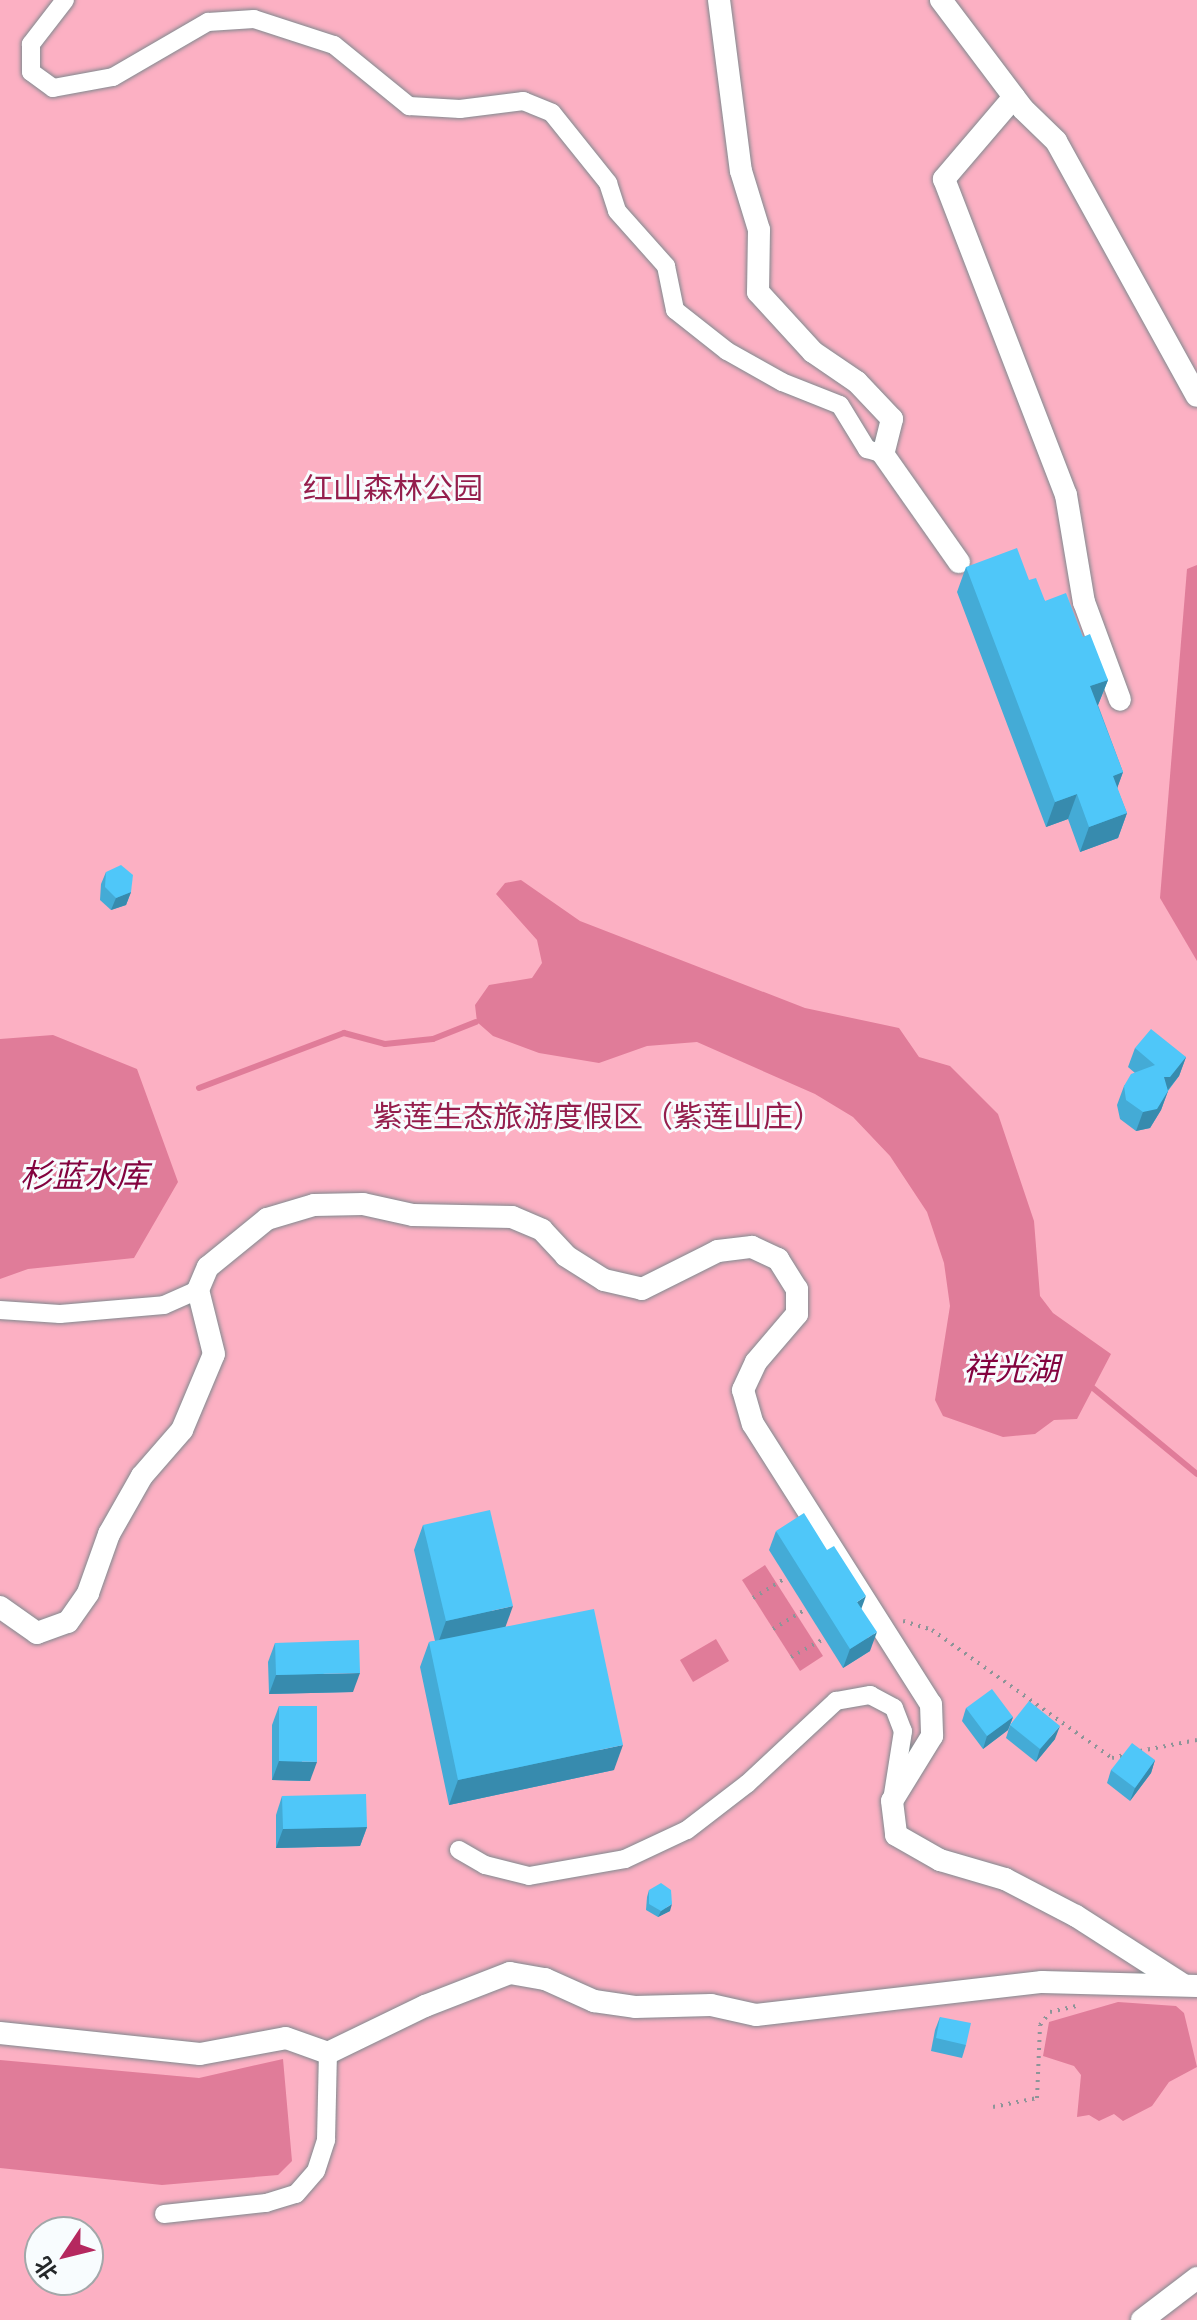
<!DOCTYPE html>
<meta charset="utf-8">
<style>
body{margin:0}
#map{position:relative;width:1197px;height:2320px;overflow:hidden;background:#e6f0f5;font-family:"Titillium Web","Noto Sans SC",sans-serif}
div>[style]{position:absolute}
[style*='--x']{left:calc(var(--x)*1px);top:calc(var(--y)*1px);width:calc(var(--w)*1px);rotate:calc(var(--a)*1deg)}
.green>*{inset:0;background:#fcb0c3}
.water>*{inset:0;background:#e07c99}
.stream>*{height:6px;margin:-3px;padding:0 3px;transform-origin:3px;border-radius:3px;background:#e07c99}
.path>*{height:4px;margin-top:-2px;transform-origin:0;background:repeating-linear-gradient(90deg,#8d9498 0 2px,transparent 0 8px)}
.roads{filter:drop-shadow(0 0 2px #7f898e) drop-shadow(0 0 2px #7f898e)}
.minor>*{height:18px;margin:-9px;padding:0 9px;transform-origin:9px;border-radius:9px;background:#fff}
.tertiary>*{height:22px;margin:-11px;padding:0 11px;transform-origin:11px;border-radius:11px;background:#fff}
.wall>*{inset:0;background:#44abd6}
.shaded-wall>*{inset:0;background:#378bae}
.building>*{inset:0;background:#4fc7f9}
span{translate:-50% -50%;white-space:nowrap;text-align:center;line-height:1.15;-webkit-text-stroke:6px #f8fcfe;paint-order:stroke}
.park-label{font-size:30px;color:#951e4d}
.water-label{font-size:32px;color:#83033f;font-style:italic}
.north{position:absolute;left:24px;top:2216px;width:80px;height:80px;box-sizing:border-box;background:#f8fcfe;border:2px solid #a3a7a9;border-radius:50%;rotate:235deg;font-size:22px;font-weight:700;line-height:32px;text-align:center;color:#24282a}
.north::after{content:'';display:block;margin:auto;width:28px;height:36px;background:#b5285f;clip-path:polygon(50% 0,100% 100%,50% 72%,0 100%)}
</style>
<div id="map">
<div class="green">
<div style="clip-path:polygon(evenodd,0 0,1197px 0,1197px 2320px,0 2320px,0 0,40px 2232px,88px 2232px,88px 2280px,40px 2280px,40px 2232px)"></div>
</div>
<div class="water">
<div style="clip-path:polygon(1197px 565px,1197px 961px,1160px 898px,1187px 569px)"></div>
<div style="clip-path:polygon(521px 880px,580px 921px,805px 1008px,899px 1028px,919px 1057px,950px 1066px,998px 1114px,1034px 1221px,1040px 1296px,1053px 1313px,1111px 1354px,1077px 1419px,1054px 1420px,1035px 1434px,1003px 1437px,943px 1416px,935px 1400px,950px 1306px,944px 1263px,927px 1212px,890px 1156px,853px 1117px,815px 1094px,697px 1042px,647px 1046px,599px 1063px,539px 1053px,493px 1036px,477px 1022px,475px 1005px,489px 985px,532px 978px,542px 963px,537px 940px,496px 894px,505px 883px)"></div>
<div style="clip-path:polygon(53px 1035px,137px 1069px,178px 1182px,134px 1258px,28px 1269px,0 1279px,0 1039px)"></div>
<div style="clip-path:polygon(765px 1565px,823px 1656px,800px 1671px,742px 1580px)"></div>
<div style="clip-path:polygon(716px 1639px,729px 1661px,693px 1682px,680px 1660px)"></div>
<div style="clip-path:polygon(1118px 2002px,1176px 2006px,1184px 2013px,1197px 2067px,1169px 2082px,1152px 2106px,1123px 2121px,1114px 2114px,1099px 2121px,1089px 2115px,1077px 2117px,1081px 2075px,1074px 2066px,1043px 2056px,1049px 2022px)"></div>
<div style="clip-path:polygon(283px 2059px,292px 2161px,278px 2175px,162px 2185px,0 2168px,0 2060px,199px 2078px)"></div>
</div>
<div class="stream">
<div style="--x:199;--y:1088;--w:155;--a:-20.8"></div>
<div style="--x:344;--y:1033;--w:42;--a:15"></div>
<div style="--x:385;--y:1044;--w:48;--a:-5.9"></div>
<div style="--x:433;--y:1039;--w:46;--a:-21.6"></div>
<div style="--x:1093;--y:1388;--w:135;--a:39.6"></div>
</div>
<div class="path">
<div style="--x:753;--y:1598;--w:42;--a:-31.4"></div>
<div style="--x:903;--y:1621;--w:30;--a:17"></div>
<div style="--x:932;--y:1630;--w:221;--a:35.4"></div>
<div style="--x:1112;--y:1758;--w:16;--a:-14"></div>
<div style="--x:773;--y:1629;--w:41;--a:-31"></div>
<div style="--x:791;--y:1657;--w:43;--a:-28.9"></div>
<div style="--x:1140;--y:1751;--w:58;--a:-10.9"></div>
<div style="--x:993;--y:2107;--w:45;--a:-11.6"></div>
<div style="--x:1037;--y:2098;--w:73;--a:-87.6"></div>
<div style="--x:1040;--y:2025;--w:16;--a:-52"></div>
<div style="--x:1050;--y:2012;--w:27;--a:-13"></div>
</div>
<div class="roads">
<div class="minor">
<div style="--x:65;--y:0;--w:56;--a:127.7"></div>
<div style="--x:31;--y:44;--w:28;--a:90"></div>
<div style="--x:31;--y:72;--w:27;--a:36"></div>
<div style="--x:53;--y:88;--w:61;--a:-10.4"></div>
<div style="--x:113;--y:77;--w:110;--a:-30.1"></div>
<div style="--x:208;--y:22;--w:46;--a:-3.7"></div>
<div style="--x:254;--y:19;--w:84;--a:18"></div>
<div style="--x:334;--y:45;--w:97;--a:39.1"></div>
<div style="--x:409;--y:106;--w:51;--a:3.4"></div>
<div style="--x:460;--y:109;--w:64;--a:-7.2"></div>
<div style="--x:523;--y:101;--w:31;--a:22"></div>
<div style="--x:552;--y:113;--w:90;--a:51.3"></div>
<div style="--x:608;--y:183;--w:29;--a:72"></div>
<div style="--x:617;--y:211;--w:74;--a:48.3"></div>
<div style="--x:666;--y:266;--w:45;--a:78.4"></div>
<div style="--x:675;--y:310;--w:66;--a:38.3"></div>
<div style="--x:727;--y:351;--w:63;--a:29.4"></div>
<div style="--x:782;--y:382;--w:62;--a:21.6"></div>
<div style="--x:840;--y:405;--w:52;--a:58.5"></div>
<div style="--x:867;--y:449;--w:17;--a:17"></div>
<div style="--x:0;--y:1310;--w:60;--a:3.8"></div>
<div style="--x:60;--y:1314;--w:104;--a:-4.9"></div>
<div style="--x:164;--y:1305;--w:37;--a:-24"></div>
<div style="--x:459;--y:1850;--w:30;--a:30"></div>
<div style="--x:485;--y:1865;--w:45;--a:14"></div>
<div style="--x:529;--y:1876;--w:97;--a:-10"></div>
<div style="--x:625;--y:1859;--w:68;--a:-25.1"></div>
<div style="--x:687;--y:1830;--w:76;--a:-37.5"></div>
<div style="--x:747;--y:1784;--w:122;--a:-43"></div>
<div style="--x:836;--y:1701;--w:35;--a:-10"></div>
<div style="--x:870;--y:1695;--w:27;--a:28"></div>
<div style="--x:894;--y:1708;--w:25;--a:69"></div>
<div style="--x:903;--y:1731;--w:64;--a:99"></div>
<div style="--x:164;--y:2214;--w:103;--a:-6.2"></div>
<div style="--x:266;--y:2203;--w:31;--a:-17"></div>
<div style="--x:296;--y:2194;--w:30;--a:-49"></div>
<div style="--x:316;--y:2171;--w:33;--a:-72"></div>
<div style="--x:326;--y:2140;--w:87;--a:-88.7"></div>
</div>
<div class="tertiary">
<div style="--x:719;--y:0;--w:172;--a:82.7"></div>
<div style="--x:741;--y:171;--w:62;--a:73"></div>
<div style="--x:759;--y:230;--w:62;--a:90.9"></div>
<div style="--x:758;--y:292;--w:81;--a:47.5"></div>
<div style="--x:813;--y:352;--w:53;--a:34.3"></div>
<div style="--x:857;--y:382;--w:51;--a:46.6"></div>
<div style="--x:892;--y:419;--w:36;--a:104"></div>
<div style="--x:883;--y:454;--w:132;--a:54.9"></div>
<div style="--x:941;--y:0;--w:136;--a:53"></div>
<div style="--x:1023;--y:109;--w:46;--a:44.1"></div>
<div style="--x:1056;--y:141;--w:291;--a:61.1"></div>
<div style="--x:1014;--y:97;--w:108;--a:130.5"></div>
<div style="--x:944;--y:179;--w:339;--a:68.9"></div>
<div style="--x:1066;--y:495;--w:109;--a:80.5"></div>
<div style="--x:1084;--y:602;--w:104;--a:69.8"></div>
<div style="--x:0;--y:1607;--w:45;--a:35.1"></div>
<div style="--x:37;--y:1633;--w:33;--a:-20"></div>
<div style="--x:68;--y:1622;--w:35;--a:-55"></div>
<div style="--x:88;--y:1593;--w:63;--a:-70.4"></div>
<div style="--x:109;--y:1534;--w:67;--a:-60.4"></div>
<div style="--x:142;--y:1476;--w:61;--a:-49"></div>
<div style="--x:182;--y:1430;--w:82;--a:-67.2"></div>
<div style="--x:214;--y:1354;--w:66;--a:-104"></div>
<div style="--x:198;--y:1290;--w:25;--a:-67"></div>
<div style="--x:208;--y:1267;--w:76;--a:-39.1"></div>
<div style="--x:267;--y:1219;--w:49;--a:-16.6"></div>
<div style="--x:314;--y:1205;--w:49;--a:-1.2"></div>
<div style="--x:363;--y:1204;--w:51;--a:12.4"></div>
<div style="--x:413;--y:1215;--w:99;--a:1.2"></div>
<div style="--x:512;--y:1217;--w:33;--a:23"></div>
<div style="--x:542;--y:1230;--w:35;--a:47"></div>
<div style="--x:566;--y:1256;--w:45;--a:32.3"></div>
<div style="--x:604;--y:1280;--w:39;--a:13"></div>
<div style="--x:642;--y:1289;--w:85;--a:-26.6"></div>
<div style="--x:718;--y:1251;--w:34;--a:-7"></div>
<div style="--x:752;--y:1247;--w:29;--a:25"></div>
<div style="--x:778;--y:1259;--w:36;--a:58"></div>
<div style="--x:797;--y:1289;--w:25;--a:90"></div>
<div style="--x:797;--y:1314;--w:63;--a:130.5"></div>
<div style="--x:756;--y:1362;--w:31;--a:115"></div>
<div style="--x:743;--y:1390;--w:35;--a:74"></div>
<div style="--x:753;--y:1424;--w:332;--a:57.6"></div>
<div style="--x:931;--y:1704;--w:32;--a:88"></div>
<div style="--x:932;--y:1736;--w:76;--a:121.6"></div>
<div style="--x:892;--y:1801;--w:34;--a:83"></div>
<div style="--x:896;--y:1835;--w:51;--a:29.6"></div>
<div style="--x:940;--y:1860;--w:68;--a:16.3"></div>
<div style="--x:1005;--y:1879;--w:80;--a:27.5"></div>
<div style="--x:1076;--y:1916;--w:126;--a:32.7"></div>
<div style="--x:0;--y:2033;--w:201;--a:6"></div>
<div style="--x:200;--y:2054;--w:87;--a:-10.5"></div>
<div style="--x:286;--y:2038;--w:45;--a:19.7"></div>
<div style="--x:328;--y:2053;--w:108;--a:-25.9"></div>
<div style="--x:425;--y:2006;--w:91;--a:-21.2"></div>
<div style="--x:510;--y:1973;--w:36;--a:10"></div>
<div style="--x:545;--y:1979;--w:54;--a:24.2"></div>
<div style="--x:594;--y:2001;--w:41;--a:8.3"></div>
<div style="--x:635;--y:2007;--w:76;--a:-1.5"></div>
<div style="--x:711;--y:2005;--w:46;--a:12.5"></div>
<div style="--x:756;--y:2015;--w:288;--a:-6.6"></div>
<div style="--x:1042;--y:1982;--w:155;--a:1.5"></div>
<div style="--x:1142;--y:2320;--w:69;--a:-37.4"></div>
</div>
</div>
<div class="wall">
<div style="clip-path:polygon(966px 567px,1029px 580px,1045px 601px,1083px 637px,1108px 680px,1098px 705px,1123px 772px,1117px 788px,1127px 813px,1118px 838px,1080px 852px,1068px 819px,1046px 827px,957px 592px)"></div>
<div style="clip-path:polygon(106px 872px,131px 892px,126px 905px,111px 910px,100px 900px,101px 884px)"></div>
<div style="clip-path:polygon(1135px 1048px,1186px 1057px,1179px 1076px,1168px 1091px,1161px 1110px,1150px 1128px,1136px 1131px,1120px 1119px,1117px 1105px,1124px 1086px,1135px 1073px,1128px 1067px)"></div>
<div style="clip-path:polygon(423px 1525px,505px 1627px,614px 1770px,449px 1805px,420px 1667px,429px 1642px,435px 1641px,414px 1550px)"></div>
<div style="clip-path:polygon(776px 1531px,861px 1608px,870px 1651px,843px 1668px,769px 1550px)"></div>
<div style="clip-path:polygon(275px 1643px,353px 1692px,269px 1694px,268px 1662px)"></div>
<div style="clip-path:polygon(279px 1706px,310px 1781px,272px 1780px,272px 1725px)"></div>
<div style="clip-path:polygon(966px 1708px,1013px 1717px,1008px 1730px,983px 1749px,962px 1721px)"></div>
<div style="clip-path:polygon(1010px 1725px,1055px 1739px,1036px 1762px,1006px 1738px)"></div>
<div style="clip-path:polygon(1155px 1760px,1151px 1773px,1130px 1801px,1107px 1783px,1111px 1770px)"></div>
<div style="clip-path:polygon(282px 1796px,367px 1827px,360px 1846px,276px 1848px,276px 1815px)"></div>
<div style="clip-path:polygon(649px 1890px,670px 1911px,658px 1917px,646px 1910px,647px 1897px)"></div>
<div style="clip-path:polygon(940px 2017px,966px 2045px,962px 2058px,931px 2051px,935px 2030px)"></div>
</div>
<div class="shaded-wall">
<div style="clip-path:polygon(1108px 680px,1098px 705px,1081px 711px,1090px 686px)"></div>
<div style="clip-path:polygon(1123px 772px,1114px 797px,1113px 776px)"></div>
<div style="clip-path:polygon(1077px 794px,1068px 819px,1046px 827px,1055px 802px)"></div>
<div style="clip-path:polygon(1127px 813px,1118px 838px,1080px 852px,1089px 827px)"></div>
<div style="clip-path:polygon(131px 892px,126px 905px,111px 910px,116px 898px)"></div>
<div style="clip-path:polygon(1186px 1057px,1179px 1076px,1163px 1096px,1164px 1077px)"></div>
<div style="clip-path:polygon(1168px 1091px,1161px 1110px,1150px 1128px,1136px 1131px,1143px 1112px)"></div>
<div style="clip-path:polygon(866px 1596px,859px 1615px,857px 1602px)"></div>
<div style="clip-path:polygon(513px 1606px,504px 1631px,437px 1646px,446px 1621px)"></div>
<div style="clip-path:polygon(877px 1632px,870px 1651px,843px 1668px,850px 1649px)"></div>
<div style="clip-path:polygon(360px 1673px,353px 1692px,269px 1694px,276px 1675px)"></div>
<div style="clip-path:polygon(1013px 1717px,1008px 1730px,983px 1749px,987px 1736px)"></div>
<div style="clip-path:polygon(1060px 1726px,1055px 1739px,1036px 1762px,1040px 1749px)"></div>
<div style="clip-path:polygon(623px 1745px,614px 1770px,449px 1805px,458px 1780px)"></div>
<div style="clip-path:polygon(1155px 1760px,1151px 1773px,1130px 1801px,1135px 1788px)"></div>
<div style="clip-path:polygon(279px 1761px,317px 1762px,310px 1781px,272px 1780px)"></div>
<div style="clip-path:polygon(367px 1827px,360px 1846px,276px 1848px,283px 1829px)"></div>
<div style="clip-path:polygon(672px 1904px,670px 1911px,658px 1917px,661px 1911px)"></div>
</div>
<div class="building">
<div style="clip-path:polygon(1017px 548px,1029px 580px,1036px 578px,1045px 601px,1066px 593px,1083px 637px,1090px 634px,1108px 680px,1090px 686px,1123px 772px,1113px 776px,1127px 813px,1089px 827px,1077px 794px,1055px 802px,966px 567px)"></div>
<div style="clip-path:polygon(121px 865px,133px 875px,131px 892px,116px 898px,105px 887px,106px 872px)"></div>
<div style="clip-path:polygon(1151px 1029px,1186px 1057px,1170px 1077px,1164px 1077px,1168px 1091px,1157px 1109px,1143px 1112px,1126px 1100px,1124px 1086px,1131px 1074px,1155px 1065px,1135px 1048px)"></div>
<div style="clip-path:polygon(490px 1510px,513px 1606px,446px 1621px,423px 1525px)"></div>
<div style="clip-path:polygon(804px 1513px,827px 1550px,834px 1546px,866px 1596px,857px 1602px,877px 1632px,850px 1649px,776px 1531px)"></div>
<div style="clip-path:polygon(594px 1609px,623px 1745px,458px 1780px,429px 1642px)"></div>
<div style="clip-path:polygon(359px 1640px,360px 1673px,276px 1675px,275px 1643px)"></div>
<div style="clip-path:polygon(992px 1689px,1013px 1717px,987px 1736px,966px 1708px)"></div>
<div style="clip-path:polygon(1029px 1701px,1060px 1726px,1040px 1749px,1010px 1725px)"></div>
<div style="clip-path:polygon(279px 1706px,317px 1706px,317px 1762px,279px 1761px)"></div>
<div style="clip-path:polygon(1132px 1743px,1155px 1760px,1135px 1788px,1111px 1770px)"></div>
<div style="clip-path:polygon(366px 1794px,367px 1827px,283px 1829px,282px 1796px)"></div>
<div style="clip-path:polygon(661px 1883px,671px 1890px,672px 1904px,661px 1911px,649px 1904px,649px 1890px)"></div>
<div style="clip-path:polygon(940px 2017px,971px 2023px,966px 2045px,936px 2038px)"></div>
</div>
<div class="park-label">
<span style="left:393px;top:488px">红山森林公园</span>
<span style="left:598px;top:1116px">紫莲生态旅游度假区（紫莲山庄）</span>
</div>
<div class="water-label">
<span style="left:84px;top:1175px">杉蓝水库</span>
<span style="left:1011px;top:1368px">祥光湖</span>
</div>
<div class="north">北</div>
</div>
